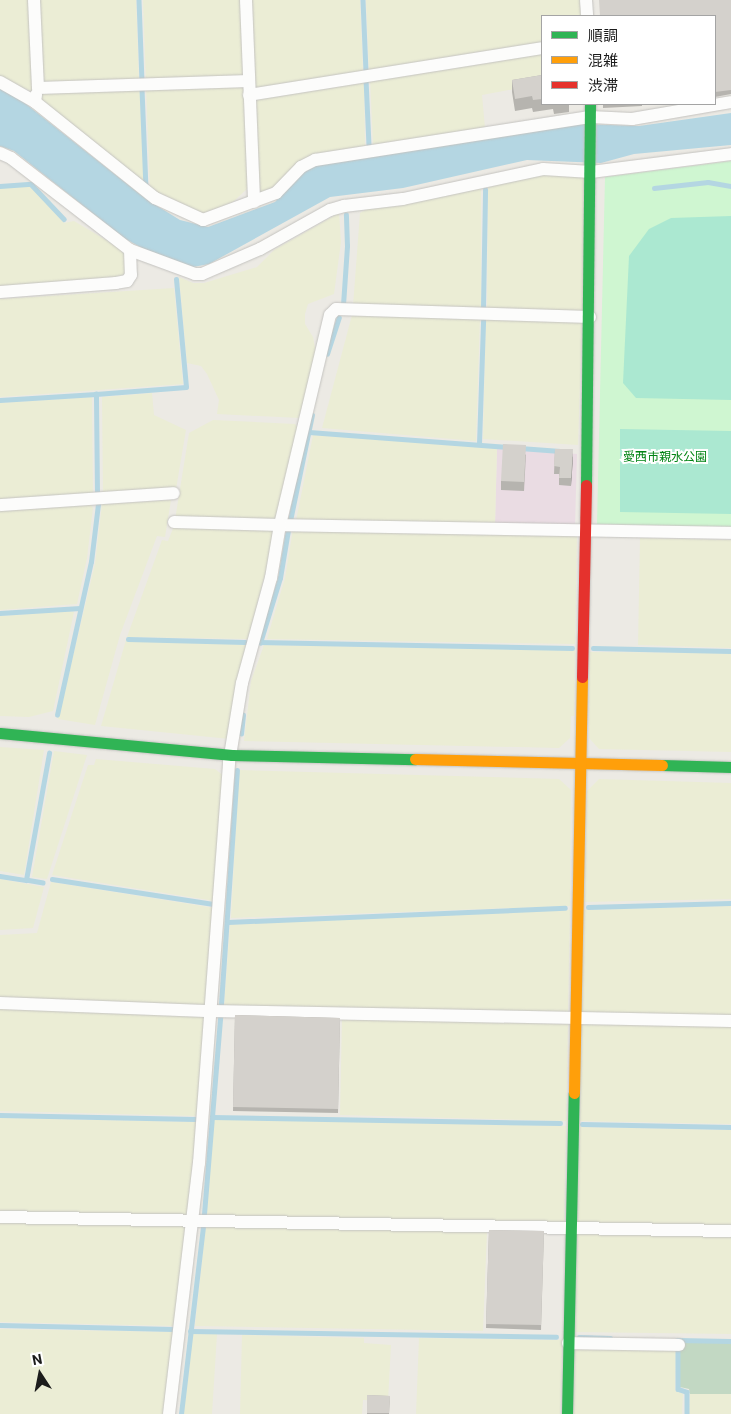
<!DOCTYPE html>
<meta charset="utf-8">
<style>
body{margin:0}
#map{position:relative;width:731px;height:1414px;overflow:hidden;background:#eceae4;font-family:Roboto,"Noto Sans JP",sans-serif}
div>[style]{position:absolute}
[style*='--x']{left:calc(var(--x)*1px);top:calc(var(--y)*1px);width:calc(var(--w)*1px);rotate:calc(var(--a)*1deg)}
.industrial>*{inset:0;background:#eadce3}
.farmland>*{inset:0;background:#ebedd5}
.cemetery>*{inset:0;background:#c2d8c3}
.park>*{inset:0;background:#cff6d1}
.pitch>*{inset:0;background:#abe8d1}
.water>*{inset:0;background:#b4d6e2}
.stream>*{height:4.5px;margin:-2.25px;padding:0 2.25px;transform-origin:2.25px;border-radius:2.25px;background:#b4d6e2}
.roads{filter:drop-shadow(0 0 1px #c4c3c0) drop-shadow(0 0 1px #c4c3c0)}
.street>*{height:12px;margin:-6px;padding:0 6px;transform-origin:6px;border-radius:6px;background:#fcfcfb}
.fast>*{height:11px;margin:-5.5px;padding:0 5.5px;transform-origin:5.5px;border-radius:5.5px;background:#30b455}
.slow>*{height:11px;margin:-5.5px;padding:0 5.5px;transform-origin:5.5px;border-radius:5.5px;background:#ff9f0a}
.jam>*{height:11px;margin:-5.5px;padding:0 5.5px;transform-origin:5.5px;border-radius:5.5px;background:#e5322d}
.wall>*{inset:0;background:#b6b4af}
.shaded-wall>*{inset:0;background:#94928f}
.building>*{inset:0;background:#d4d1cc}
span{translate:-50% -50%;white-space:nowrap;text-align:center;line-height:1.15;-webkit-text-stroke:4px #fff;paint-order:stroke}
.park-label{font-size:12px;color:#018313}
.legend{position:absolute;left:541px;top:15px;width:175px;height:90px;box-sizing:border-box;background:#fff;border:1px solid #a4a4a4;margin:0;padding:6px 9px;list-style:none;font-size:15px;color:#1c1c1c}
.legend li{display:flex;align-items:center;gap:10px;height:25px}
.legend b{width:25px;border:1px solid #a4a4a4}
.north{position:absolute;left:15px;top:1349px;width:50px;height:50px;-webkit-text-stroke:4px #fff;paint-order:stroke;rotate:349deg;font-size:14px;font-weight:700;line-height:20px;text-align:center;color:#1c1c1c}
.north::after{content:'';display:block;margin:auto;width:18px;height:22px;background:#1c1c1c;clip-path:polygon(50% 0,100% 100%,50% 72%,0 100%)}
</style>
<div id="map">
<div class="industrial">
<div style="clip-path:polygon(497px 448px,577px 454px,575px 526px,495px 525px)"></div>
</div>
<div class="farmland">
<div style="clip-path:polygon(0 0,30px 0,34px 92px,0 79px)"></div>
<div style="clip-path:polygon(36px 0,136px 0,139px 82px,42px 85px)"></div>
<div style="clip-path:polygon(143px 0,242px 0,245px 77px,146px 82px)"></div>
<div style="clip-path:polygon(248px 0,360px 0,363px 72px,256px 90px,252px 86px)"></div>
<div style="clip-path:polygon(366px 0,580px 0,581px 16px,542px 16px,542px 44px,369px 72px)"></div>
<div style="clip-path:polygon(542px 50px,542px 84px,482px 95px,485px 128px,373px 145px,370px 78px)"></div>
<div style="clip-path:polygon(364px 78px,365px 148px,299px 162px,275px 188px,261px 194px,256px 188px,253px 97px)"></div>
<div style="clip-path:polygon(242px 85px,246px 90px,249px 187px,233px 202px,205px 214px,197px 213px,150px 190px,146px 87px)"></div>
<div style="clip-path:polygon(140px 87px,144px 185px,43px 103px,39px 94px)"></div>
<div style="clip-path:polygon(537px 173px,585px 178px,585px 311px,487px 311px,488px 185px)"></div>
<div style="clip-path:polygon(30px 186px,64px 223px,74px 221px,126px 252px,127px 273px,121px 279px,0 289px,0 188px)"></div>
<div style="clip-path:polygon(481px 187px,481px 311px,353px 306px,360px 213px,368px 208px)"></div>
<div style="clip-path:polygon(339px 213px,341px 242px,334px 294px,308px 304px,305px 314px,305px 324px,313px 337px,316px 353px,300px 418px,217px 414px,219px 400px,207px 374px,201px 366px,187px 363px,179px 277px,193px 283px,204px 283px,257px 267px,274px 250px)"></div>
<div style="clip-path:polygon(174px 288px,183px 384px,0 397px,0 299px)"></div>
<div style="clip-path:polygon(352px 315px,480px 318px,476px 441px,322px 428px)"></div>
<div style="clip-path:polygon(486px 318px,582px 320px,578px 445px,483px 439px)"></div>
<div style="clip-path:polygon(152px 393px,154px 415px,186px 430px,176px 489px,103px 495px,102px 397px)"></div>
<div style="clip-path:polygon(92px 397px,93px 494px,0 501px,0 403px)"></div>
<div style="clip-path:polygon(213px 420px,295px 424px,299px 429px,279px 519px,175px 520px,189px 433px)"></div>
<div style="clip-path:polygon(313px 435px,497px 448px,495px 525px,296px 521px)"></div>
<div style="clip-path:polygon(171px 500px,165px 537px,157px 536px,120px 635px,95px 725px,58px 719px,95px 564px,102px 504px)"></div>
<div style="clip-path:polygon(90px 503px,93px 508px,87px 558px,77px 604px,0 610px,0 510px)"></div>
<div style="clip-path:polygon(174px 526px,273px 528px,276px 532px,248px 639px,127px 637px,162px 540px,168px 541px)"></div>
<div style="clip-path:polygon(293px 529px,577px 534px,575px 644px,267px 639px,285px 578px)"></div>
<div style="clip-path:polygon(640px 538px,731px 540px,731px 648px,638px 645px)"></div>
<div style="clip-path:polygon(69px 611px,74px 612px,53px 711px,29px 717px,0 716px,0 616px)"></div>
<div style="clip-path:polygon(126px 640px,246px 644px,230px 739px,101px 726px)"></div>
<div style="clip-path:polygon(264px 645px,575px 650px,574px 716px,571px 716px,570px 738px,559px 748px,244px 741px,251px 681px)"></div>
<div style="clip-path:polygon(589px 652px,731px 653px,731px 752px,599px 749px,589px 738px)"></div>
<div style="clip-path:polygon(0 747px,44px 750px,24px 875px,0 871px)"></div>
<div style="clip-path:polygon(54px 751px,87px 755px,47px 879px,32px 877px)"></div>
<div style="clip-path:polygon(96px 759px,215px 769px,224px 776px,215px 901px,52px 875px,88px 765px,94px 765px)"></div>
<div style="clip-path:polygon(239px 770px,559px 779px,571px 790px,570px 906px,231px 918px)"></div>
<div style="clip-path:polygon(599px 779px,731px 783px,731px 899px,584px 902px,587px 791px)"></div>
<div style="clip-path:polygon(0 879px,44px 887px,33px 928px,0 930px)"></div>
<div style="clip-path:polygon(51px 882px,215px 908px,207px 1002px,204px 1007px,0 1000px,0 935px,37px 933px)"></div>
<div style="clip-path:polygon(731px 906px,731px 1019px,581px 1013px,584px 910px)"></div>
<div style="clip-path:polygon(570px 910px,568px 1012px,224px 1007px,230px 924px)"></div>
<div style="clip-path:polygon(0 1006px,204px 1014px,206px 1017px,198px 1116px,0 1111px)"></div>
<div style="clip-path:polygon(342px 1017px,568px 1024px,566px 1121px,340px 1115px)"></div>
<div style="clip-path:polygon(581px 1024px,731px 1024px,731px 1124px,580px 1121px)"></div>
<div style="clip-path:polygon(0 1118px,197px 1122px,187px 1216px,0 1214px)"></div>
<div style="clip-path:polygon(213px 1118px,566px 1126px,564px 1226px,206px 1218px)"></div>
<div style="clip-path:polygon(579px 1127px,731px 1130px,731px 1229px,577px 1224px)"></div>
<div style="clip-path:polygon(0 1220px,185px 1224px,187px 1227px,176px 1326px,0 1322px)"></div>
<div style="clip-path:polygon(206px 1223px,487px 1231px,483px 1331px,195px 1326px)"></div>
<div style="clip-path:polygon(577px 1231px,731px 1234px,731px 1334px,575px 1332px)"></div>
<div style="clip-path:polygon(0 1329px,175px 1332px,164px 1414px,0 1414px)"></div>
<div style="clip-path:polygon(193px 1333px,217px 1334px,212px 1414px,183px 1414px)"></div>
<div style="clip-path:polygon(242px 1335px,364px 1338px,364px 1343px,391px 1345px,388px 1401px,363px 1400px,362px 1414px,240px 1414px)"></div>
<div style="clip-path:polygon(419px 1338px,562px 1340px,560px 1414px,416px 1414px)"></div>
<div style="clip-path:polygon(574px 1347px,676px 1349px,675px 1390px,683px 1394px,682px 1414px,573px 1414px)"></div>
<div style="clip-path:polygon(690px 1394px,731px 1394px,731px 1414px,689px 1414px)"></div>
</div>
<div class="cemetery">
<div style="clip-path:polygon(680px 1342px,731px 1343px,731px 1394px,690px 1394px,689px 1389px,680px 1387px)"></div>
</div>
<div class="park">
<div style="clip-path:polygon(731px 161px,731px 527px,597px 524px,605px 177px)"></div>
</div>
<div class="pitch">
<div style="clip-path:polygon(731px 216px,731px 400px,636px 398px,623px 383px,629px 256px,649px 229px,671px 218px)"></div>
<div style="clip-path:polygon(620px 429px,731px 431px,731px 514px,620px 512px)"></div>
</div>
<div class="water">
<div style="clip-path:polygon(0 88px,12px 93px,146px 199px,180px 220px,208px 227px,275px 202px,305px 169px,319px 163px,580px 124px,639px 126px,731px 113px,731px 145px,634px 154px,601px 163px,527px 160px,403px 188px,330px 197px,209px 264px,193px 267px,151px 253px,124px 238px,14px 151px,0 146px)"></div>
</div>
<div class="stream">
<div style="--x:139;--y:0;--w:82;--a:87.9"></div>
<div style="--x:363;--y:0;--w:72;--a:87.6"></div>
<div style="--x:366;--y:79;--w:65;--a:87.4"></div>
<div style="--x:142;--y:89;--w:98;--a:87.7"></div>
<div style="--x:0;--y:186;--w:31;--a:-4"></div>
<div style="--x:31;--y:184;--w:48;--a:46.7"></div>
<div style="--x:654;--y:188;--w:54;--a:-6.3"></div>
<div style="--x:708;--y:182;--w:23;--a:10"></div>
<div style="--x:343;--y:305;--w:59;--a:-86.1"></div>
<div style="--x:347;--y:246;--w:31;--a:-92"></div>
<div style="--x:483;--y:308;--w:118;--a:-89"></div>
<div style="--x:327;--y:354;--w:38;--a:-72"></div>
<div style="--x:0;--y:400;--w:96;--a:-3.6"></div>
<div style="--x:309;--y:432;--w:199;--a:4.3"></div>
<div style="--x:479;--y:444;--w:123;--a:-88.1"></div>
<div style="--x:520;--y:448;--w:40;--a:4.3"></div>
<div style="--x:97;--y:494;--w:100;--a:-90.6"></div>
<div style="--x:96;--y:394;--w:90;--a:-4.4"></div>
<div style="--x:186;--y:387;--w:108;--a:-95.3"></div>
<div style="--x:290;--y:521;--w:108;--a:-78.3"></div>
<div style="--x:0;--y:613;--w:80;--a:-3.6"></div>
<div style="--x:128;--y:639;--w:117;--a:1.5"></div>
<div style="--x:257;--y:642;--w:315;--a:1.1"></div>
<div style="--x:260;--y:643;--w:68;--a:-72.9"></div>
<div style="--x:280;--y:578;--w:49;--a:-80.5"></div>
<div style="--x:593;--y:648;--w:138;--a:1.2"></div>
<div style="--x:57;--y:715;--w:157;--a:-77.5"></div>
<div style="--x:91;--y:562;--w:58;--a:-83.1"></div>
<div style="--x:241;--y:734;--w:19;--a:-84"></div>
<div style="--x:0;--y:876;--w:26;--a:9"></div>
<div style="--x:52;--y:879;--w:163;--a:8.8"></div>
<div style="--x:43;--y:883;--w:17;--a:-170"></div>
<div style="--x:26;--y:880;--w:129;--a:-79.7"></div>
<div style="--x:588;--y:907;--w:143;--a:-1.6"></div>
<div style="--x:228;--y:922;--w:337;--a:-2.4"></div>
<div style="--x:221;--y:1004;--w:234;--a:-86.1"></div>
<div style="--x:0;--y:1115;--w:195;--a:1.2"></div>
<div style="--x:212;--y:1117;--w:348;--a:1"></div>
<div style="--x:582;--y:1124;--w:149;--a:1.2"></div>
<div style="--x:204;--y:1214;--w:197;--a:-85.3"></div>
<div style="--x:0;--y:1325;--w:173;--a:1.3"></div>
<div style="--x:190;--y:1331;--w:366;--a:0.9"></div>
<div style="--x:579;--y:1337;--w:31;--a:2"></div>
<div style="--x:677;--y:1340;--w:54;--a:1.1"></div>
<div style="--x:678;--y:1351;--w:38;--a:90"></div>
<div style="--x:678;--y:1389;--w:9;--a:18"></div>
<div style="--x:687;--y:1392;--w:22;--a:90"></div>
<div style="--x:181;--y:1414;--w:187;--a:-83.3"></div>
</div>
<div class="roads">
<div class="street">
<div style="--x:34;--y:0;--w:88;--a:87.4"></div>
<div style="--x:38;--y:88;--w:211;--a:-1.9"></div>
<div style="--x:246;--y:0;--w:202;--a:87.7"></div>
<div style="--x:586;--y:0;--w:16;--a:86"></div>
<div style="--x:0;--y:82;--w:40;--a:29.7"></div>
<div style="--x:35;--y:102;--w:7;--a:-82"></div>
<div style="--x:249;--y:95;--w:297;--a:-9.1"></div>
<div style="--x:35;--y:102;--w:154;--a:38.7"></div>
<div style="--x:155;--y:198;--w:53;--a:24.6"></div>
<div style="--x:203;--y:220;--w:78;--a:-20.3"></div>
<div style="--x:276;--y:193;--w:36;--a:-46"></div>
<div style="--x:301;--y:167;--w:16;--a:-27"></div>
<div style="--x:315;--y:160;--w:278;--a:-8.9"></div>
<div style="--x:590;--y:117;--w:42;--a:2.7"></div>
<div style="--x:632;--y:119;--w:100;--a:-9.7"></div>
<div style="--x:0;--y:153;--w:12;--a:24"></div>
<div style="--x:11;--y:158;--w:150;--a:37.7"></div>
<div style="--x:130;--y:250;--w:25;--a:88"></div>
<div style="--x:131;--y:275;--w:7;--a:124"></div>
<div style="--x:127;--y:281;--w:11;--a:170"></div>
<div style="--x:116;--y:283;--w:116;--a:175.6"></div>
<div style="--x:130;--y:250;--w:69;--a:20.3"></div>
<div style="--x:195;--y:274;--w:7;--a:0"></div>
<div style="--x:202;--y:274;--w:63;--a:-23.3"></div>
<div style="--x:260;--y:249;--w:80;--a:-29.1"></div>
<div style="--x:330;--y:210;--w:15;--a:-16"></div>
<div style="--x:344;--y:206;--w:59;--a:-6.8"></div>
<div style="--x:403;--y:199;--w:143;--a:-12.1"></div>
<div style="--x:543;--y:169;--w:48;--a:3.6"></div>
<div style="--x:591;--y:172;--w:141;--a:-7.3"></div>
<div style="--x:590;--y:317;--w:254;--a:-178.2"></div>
<div style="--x:336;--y:309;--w:8;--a:135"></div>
<div style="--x:330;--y:315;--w:216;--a:103.4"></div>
<div style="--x:280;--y:525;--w:451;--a:1"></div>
<div style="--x:0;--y:505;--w:174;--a:-3.9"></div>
<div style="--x:0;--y:1003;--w:212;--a:2.2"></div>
<div style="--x:212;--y:1011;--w:519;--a:1.1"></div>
<div style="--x:0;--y:1217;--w:731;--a:1.1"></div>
<div style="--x:568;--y:1343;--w:111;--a:1"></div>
<div style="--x:169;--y:1414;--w:253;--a:-83.2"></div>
<div style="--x:199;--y:1163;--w:402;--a:-85.7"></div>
<div style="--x:229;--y:762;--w:80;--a:-80.7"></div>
<div style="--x:242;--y:683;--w:109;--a:-74.6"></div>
<div style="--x:271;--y:578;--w:54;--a:-80.4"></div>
<div style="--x:280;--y:525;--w:106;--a:-178.4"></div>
</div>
<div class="fast">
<div style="--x:586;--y:485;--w:381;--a:-89.4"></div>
<div style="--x:0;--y:733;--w:233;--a:5.4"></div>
<div style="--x:232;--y:755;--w:183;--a:1.3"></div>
<div style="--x:662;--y:765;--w:69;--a:1.7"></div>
<div style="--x:567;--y:1414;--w:321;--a:-88.8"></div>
</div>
<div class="slow">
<div style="--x:415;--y:759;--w:247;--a:1.4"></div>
<div style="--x:574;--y:1093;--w:416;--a:-88.9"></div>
</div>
<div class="jam">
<div style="--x:582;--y:677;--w:192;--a:-88.8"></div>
</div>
</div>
<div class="wall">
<div style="clip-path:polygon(731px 0,731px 94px,715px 97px,715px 16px)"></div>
<div style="clip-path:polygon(542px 75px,542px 104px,569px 104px,569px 112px,554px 114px,553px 109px,533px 112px,532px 108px,515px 111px,512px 92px,512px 80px)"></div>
<div style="clip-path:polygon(603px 104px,642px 104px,642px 106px,603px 108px)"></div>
<div style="clip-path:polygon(555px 449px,573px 457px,571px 486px,559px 485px,559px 474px,554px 474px)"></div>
<div style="clip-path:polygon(526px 454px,524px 491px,501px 490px,501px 481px)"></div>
<div style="clip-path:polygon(235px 1015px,340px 1018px,338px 1113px,233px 1111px)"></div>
<div style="clip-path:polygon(489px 1230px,544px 1231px,541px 1330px,486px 1328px)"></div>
<div style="clip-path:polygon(367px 1395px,390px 1396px,389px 1414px,367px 1414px)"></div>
</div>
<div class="shaded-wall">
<div style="clip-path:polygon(573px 449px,573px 457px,571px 486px,571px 478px)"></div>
</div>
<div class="building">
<div style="clip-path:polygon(599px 0,731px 0,731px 90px,715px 92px,715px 16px,600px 16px)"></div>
<div style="clip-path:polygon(542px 75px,542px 99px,533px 100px,532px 96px,515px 99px,512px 80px)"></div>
<div style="clip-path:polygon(503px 444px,526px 445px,524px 482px,501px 481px)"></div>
<div style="clip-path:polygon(555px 449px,573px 449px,571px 478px,559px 478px,560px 467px,554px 466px)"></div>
<div style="clip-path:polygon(235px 1015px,340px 1018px,338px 1109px,233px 1107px)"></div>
<div style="clip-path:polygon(489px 1230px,544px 1231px,541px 1325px,486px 1324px)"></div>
<div style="clip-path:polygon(367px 1395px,390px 1396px,389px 1413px,367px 1413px)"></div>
</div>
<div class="park-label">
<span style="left:665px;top:458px">愛西市親水公園</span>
</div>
<ul class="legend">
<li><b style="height:6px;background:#30b455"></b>順調</li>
<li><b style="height:6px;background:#ff9f0a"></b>混雑</li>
<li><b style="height:6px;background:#e5322d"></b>渋滞</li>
</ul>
<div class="north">N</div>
</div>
